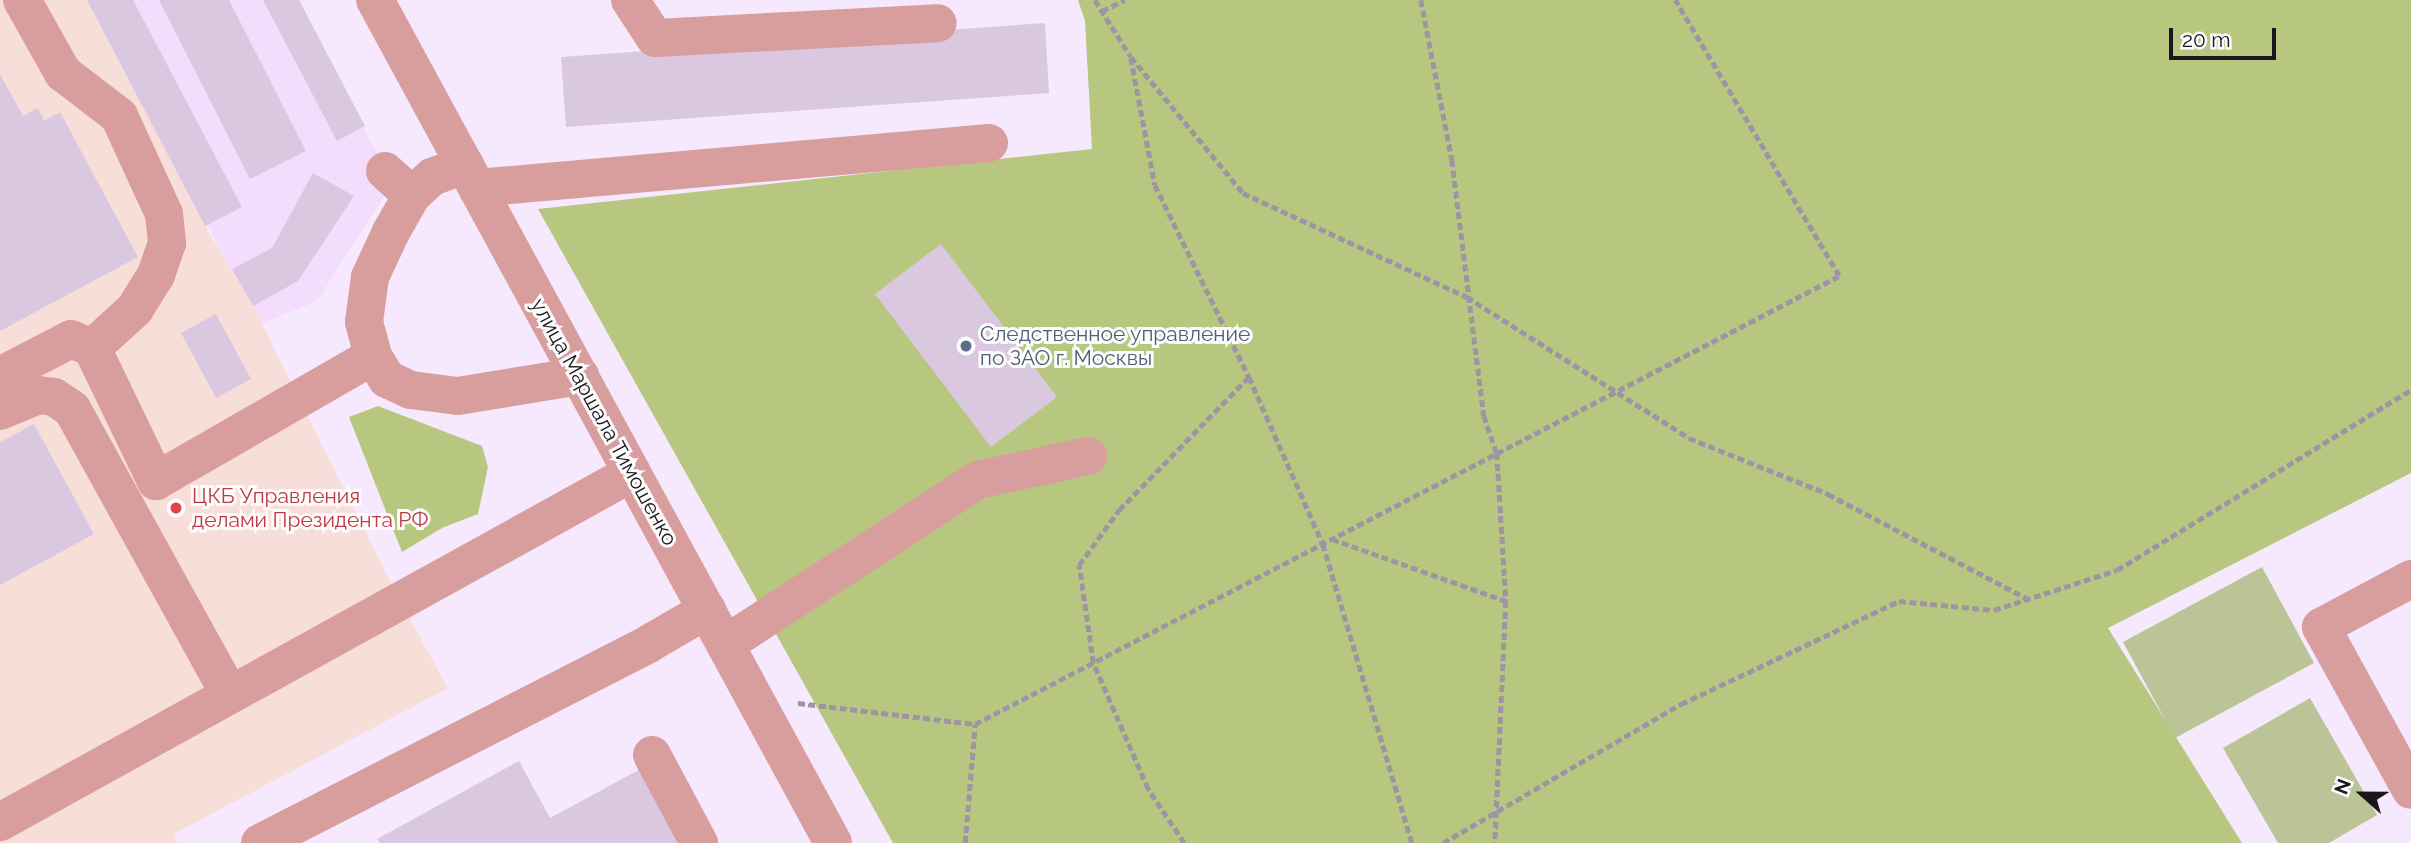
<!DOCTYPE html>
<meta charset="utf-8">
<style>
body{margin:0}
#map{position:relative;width:2411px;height:843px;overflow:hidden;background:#f7e9fd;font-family:Raleway,sans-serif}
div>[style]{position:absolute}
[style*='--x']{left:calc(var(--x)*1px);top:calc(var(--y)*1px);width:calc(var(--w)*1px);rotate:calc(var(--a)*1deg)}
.built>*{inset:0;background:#f3dcfc}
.medical>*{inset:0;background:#f8ded9}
.green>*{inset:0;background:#bac497}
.forest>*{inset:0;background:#b8c77f}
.building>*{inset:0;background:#dac8e0}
.path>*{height:4.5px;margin-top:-2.25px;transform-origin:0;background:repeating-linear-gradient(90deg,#9e94a3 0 7px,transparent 0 10.5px)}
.minor>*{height:38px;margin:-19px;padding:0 19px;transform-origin:19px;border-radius:19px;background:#d89d9d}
.dots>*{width:19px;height:19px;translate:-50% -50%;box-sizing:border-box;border:4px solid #fcfcfc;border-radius:50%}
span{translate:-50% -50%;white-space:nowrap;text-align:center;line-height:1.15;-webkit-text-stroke:6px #fcfcfc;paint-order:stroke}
.service-label{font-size:21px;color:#4e5e75}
.left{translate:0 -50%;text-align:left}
.street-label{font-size:21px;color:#1b151e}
.health-label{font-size:21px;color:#be3a42}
.north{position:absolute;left:2327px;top:759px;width:70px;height:70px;-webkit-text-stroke:5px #fcfcfc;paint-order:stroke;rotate:291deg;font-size:19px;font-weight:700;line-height:28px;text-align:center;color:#1b151e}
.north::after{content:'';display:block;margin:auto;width:24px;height:32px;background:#1b151e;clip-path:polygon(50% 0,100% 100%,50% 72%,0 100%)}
.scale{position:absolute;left:2169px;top:28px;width:107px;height:32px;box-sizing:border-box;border:4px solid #1b151e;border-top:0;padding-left:9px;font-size:21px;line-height:24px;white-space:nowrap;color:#1b151e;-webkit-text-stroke:5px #fcfcfc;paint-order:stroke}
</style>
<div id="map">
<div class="built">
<div style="clip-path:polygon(87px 0,299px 0,392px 184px,317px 301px,260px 324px)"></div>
</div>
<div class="medical">
<div style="clip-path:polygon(0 0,87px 0,205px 226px,253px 306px,400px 601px,448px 688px,174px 834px,178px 843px,0 843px)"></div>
</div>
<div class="green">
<div style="clip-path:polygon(2262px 567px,2314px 663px,2175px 738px,2123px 642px)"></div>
<div style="clip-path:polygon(2310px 698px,2377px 815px,2329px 843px,2278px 843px,2223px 748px)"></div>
</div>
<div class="forest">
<div style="clip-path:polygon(1078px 0,2411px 0,2411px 473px,2108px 628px,2242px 843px,893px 843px,538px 209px,1092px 149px,1085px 21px)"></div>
<div style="clip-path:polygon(378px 406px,482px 446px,488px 467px,478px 514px,442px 528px,402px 552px,349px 417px)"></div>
</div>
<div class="building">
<div style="clip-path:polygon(87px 0,133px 0,242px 207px,205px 226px)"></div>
<div style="clip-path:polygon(159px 0,229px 0,306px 151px,250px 179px)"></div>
<div style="clip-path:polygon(263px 0,299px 0,365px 126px,337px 141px)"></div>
<div style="clip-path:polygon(1045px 23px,1049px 93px,566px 127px,561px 57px)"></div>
<div style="clip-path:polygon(0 74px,23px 116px,38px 108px,44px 121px,60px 112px,138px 257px,0 331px)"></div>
<div style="clip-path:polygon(313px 173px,354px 196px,298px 281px,253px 306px,232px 269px,272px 248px)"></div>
<div style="clip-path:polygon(941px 244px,1057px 397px,991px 447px,875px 294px)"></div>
<div style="clip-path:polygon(216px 314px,251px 379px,216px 398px,181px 333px)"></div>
<div style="clip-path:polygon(34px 424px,94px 534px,0 585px,0 442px)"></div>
<div style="clip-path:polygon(519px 761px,550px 818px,648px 765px,691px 843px,380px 843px,377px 839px)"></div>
</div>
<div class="path">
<div style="--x:1095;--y:0;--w:67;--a:57.7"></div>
<div style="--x:1131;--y:57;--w:176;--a:50.5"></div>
<div style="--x:1243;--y:193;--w:247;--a:24.9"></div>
<div style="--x:1467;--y:297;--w:263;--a:32.4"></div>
<div style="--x:1689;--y:438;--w:150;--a:21.9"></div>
<div style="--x:1828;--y:494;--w:226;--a:27.7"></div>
<div style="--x:1421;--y:0;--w:163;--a:79"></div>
<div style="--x:1452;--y:160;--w:258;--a:82.9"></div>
<div style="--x:1484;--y:416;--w:39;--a:71"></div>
<div style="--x:1497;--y:453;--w:148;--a:86.5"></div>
<div style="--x:1506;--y:601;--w:242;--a:92.6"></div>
<div style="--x:1102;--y:11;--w:25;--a:-26"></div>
<div style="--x:1131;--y:58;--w:129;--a:79.3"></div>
<div style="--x:1155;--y:185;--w:214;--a:63.9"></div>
<div style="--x:1249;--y:377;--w:183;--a:66.1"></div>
<div style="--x:1323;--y:544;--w:312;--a:73.4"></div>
<div style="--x:1332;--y:539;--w:185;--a:19.6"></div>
<div style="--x:798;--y:703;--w:178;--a:6.8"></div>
<div style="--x:975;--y:724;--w:973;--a:-27.41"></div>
<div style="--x:1839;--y:276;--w:321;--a:-120.7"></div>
<div style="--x:965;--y:843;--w:119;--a:-85.2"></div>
<div style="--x:1184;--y:843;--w:65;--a:-123.7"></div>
<div style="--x:1148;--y:789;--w:137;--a:-113.6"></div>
<div style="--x:1093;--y:663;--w:99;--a:-98.1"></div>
<div style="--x:1079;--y:565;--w:68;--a:-54"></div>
<div style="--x:1119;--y:510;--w:186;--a:-45.7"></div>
<div style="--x:1443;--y:843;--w:276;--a:-30.3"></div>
<div style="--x:1681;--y:704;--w:241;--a:-25.3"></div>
<div style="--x:1899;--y:601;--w:95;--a:5.4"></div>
<div style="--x:1994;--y:610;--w:129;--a:-18"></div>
<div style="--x:2117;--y:570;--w:345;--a:-31.5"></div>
</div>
<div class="minor">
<div style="--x:22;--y:0;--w:84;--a:60.7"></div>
<div style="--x:63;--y:73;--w:71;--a:37.5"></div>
<div style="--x:119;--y:116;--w:108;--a:65.3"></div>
<div style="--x:164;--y:214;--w:29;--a:84"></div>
<div style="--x:167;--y:243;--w:34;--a:109"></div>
<div style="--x:156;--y:275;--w:40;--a:122"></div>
<div style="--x:135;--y:309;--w:58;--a:137.8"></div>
<div style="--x:375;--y:0;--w:959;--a:61.48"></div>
<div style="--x:630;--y:0;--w:45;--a:56.7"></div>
<div style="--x:655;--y:38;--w:283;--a:-3"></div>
<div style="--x:465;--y:165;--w:35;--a:160"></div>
<div style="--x:432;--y:177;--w:27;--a:138"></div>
<div style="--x:412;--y:195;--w:43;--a:119.6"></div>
<div style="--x:391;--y:232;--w:50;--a:115"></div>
<div style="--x:370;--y:277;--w:45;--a:97.6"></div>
<div style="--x:364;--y:322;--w:35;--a:75"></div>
<div style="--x:373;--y:356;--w:27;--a:59"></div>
<div style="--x:387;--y:379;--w:26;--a:25"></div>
<div style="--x:411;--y:390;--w:47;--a:7.3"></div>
<div style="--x:458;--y:396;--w:124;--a:-9.3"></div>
<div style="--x:385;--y:171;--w:36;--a:42"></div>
<div style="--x:477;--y:188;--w:514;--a:-5.02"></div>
<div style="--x:0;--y:376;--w:80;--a:-27.5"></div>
<div style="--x:71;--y:339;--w:23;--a:23"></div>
<div style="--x:92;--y:348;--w:148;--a:64.3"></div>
<div style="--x:156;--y:481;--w:250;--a:-29.9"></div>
<div style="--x:0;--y:411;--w:41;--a:-22.8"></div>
<div style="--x:38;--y:395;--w:16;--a:7"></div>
<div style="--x:54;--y:397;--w:22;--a:34"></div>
<div style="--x:72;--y:409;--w:325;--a:61.1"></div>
<div style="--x:2411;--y:579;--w:102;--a:151.9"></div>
<div style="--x:2321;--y:627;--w:186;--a:61.1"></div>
<div style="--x:726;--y:644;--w:301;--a:-33.1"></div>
<div style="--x:978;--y:480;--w:113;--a:-12.3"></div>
<div style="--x:652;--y:755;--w:100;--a:61.9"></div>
<div style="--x:0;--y:822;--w:722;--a:-28.91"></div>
<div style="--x:260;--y:843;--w:438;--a:-27.1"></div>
<div style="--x:650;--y:643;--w:66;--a:-30.1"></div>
</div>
<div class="dots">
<div style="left:966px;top:346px;background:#5c6f8a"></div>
<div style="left:176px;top:508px;background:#e0444e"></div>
</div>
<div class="service-label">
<span class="left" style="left:980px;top:346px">Следственное управление<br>по ЗАО г. Москвы</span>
</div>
<div class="street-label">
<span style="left:604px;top:422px;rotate:61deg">улица Маршала Тимошенко</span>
</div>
<div class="health-label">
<span class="left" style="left:192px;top:508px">ЦКБ Управления<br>делами Президента РФ</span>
</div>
<div class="north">N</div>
<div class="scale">20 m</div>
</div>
